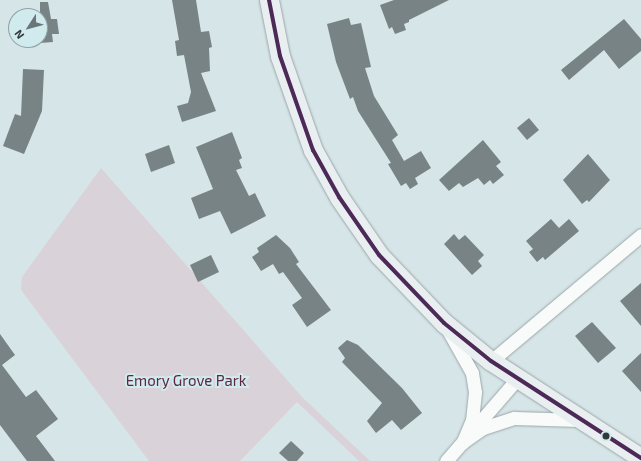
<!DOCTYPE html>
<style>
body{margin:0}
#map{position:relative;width:641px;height:461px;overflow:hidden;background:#d6e5e7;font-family:"Exo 2",sans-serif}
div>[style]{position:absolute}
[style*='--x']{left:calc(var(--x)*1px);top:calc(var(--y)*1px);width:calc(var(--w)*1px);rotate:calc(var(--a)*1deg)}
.green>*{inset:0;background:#dad2d9}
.building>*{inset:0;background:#788385}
.roads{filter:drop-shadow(0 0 1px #9ba6a8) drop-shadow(0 0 1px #9ba6a8)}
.minor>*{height:13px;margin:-6.5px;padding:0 6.5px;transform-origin:6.5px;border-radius:6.5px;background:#f9fbfb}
.secondary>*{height:19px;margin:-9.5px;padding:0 9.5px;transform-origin:9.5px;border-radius:9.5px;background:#e9eff0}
.bus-1>*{height:4px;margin:-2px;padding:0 2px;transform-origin:2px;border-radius:2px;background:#4d2958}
.dots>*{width:11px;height:11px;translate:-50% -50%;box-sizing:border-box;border:2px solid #d0eaed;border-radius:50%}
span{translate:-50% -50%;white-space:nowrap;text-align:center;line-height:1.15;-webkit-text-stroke:4px #d0eaed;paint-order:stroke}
.park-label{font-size:15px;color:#5d2740}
.north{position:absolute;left:8px;top:8px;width:40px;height:40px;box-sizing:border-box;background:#d0eaed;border:1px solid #90a3a5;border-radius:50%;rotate:234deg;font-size:11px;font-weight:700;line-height:16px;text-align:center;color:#2f393a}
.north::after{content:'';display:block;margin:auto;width:14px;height:18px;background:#697577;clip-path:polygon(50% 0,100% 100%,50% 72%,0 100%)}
</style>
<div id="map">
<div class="green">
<div style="clip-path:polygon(101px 168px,302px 397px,370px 461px,359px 461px,297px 402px,240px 461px,149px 461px,21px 290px,22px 277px)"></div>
</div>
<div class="building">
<div style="clip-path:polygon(172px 0,196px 0,201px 32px,209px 31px,212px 47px,209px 48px,210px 71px,201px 73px,216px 111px,182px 122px,177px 106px,188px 103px,191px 92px,184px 55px,177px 56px,175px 41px,179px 40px)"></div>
<div style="clip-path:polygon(394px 0,449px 0,409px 20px,409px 22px,404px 24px,406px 30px,395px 34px,392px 27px,389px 29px,380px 5px)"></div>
<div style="clip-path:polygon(40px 2px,48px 2px,51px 19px,57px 19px,59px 34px,52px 34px,53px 42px,40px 43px)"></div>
<div style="clip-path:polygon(349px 18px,351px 25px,361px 23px,371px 67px,365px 68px,374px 96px,398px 135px,392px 140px,404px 161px,421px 151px,431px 168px,415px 178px,418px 184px,410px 189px,406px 183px,401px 186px,388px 164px,391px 163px,358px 111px,353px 97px,350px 99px,336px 62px,327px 24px)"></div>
<div style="clip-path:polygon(624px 19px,641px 39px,641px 51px,619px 69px,604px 50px,569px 80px,561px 70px)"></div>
<div style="clip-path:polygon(23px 69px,44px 70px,42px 111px,24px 154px,3px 146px,15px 114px,21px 116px)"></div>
<div style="clip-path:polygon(529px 118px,539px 130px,527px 140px,517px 128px)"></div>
<div style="clip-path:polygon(232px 132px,242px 158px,239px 160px,242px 168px,236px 170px,249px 196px,255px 193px,266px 216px,231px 234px,220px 211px,199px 219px,191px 198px,213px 189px,196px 147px)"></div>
<div style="clip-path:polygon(483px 140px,501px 162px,496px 166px,504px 175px,493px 184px,490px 180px,484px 185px,478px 178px,463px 187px,459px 183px,449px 191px,439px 180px)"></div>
<div style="clip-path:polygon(169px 145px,175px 163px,151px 172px,145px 154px)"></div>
<div style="clip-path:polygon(588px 154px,610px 180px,589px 202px,587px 200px,582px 204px,563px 180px)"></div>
<div style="clip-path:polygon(551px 219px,559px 228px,569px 219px,579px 231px,545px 260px,543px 257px,537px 262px,529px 252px,533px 249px,526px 241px)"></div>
<div style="clip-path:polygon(454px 234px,459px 240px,465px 235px,484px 255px,478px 261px,482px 266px,472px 275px,444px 244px)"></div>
<div style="clip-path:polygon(276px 235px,290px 248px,299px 262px,296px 264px,331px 310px,307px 327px,292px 305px,302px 298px,283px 272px,279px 274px,273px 264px,261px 271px,252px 257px,259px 252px,257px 248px)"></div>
<div style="clip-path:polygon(211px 255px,219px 272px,198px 282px,190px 265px)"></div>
<div style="clip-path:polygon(641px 283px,641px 326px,620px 301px)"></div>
<div style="clip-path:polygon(592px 322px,616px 348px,598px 363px,575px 336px)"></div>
<div style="clip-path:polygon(0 334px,15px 355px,2px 365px,26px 397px,36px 390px,58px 419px,36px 436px,55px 461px,27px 461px,0 425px)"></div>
<div style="clip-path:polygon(347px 340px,358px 345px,402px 388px,422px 413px,401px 430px,392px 420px,376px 433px,367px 421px,382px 403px,342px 362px,345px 358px,338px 348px)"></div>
<div style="clip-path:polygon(641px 353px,641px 392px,622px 371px)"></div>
<div style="clip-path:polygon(291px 441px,304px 453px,297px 461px,288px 461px,279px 453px)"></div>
</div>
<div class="roads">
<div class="minor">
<div style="--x:448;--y:330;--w:49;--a:60.8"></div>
<div style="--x:472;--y:373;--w:19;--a:81"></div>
<div style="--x:475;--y:392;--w:28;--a:96"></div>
<div style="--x:472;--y:420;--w:25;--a:113"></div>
<div style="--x:491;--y:361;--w:196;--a:-40"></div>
<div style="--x:463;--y:442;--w:24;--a:-35"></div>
<div style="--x:483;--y:428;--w:33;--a:-18"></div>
<div style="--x:514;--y:418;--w:65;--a:1.8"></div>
<div style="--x:446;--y:461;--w:108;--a:-49.1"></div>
</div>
<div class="secondary">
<div style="--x:269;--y:0;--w:57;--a:78.9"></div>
<div style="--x:280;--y:56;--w:100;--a:70.7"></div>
<div style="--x:313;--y:150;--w:54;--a:61"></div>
<div style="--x:339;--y:197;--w:70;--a:55.4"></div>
<div style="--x:379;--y:255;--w:94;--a:46.3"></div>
<div style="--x:444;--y:323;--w:60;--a:39"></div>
<div style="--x:491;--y:361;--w:179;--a:32.9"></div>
</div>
</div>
<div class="bus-1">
<div style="--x:269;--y:0;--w:57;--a:78.9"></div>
<div style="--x:280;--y:56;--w:100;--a:70.7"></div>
<div style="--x:313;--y:150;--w:54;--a:61"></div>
<div style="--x:339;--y:197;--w:70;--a:55.4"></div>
<div style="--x:379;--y:255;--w:94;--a:46.3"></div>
<div style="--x:444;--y:323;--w:60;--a:39"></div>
<div style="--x:491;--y:361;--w:179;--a:32.9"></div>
</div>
<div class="dots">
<div style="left:606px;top:436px;background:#2f393a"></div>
</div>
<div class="park-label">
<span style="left:186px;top:381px">Emory Grove Park</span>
</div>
<div class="north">N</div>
</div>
